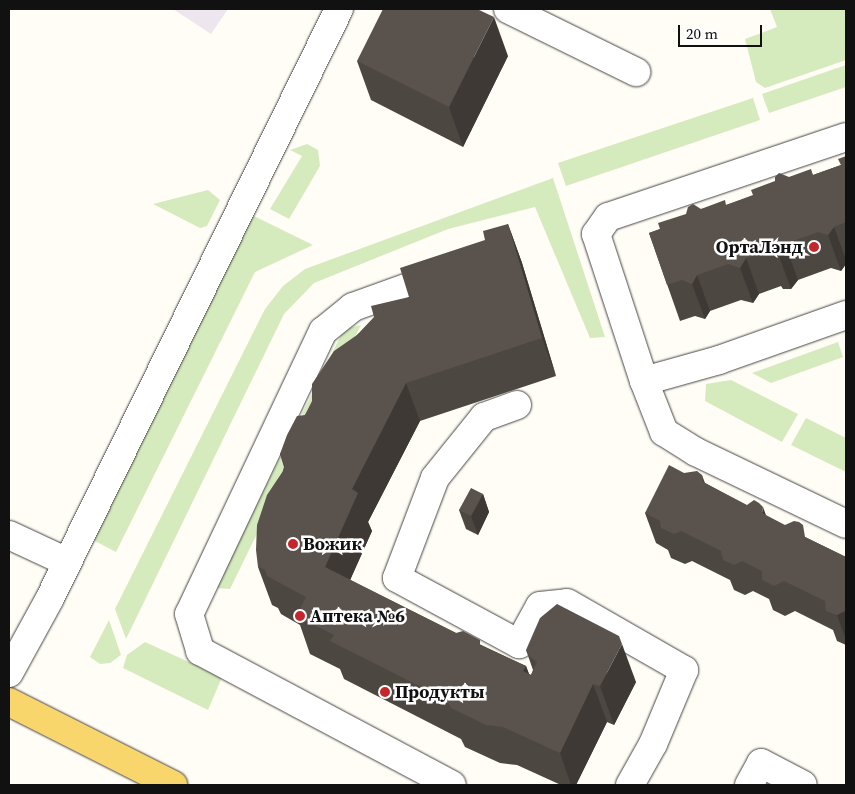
<!DOCTYPE html>
<meta charset="utf-8">
<style>
body{margin:0}
#map{position:relative;width:855px;height:794px;overflow:hidden;background:#fffdf5;font-family:"Source Serif 4",serif}
div>[style]{position:absolute}
[style*='--x']{left:calc(var(--x)*1px);top:calc(var(--y)*1px);width:calc(var(--w)*1px);rotate:calc(var(--a)*1deg)}
.industrial>*{inset:0;background:#eee6ef}
.green>*{inset:0;background:#d5ebbd}
.roads{filter:drop-shadow(0 0 1px #444) drop-shadow(0 0 1px #444)}
.minor>*{height:28px;margin:-14px;padding:0 14px;transform-origin:14px;border-radius:14px;background:#fff}
.major>*{height:28px;margin:-14px;padding:0 14px;transform-origin:14px;border-radius:14px;background:#f9d66b}
.wall>*{inset:0;background:#4d4742}
.shaded-wall>*{inset:0;background:#3f3936}
.building>*{inset:0;background:#5a524d}
.dots>*{width:14px;height:14px;translate:-50% -50%;box-sizing:border-box;border:2px solid #fff;border-radius:50%}
span{translate:-50% -50%;white-space:nowrap;text-align:center;line-height:1.15;-webkit-text-stroke:5px #fff;paint-order:stroke}
.poi-label{font-size:18px;color:#111;font-weight:700}
.right{translate:-100% -50%;text-align:right}
.left{translate:0 -50%;text-align:left}
.frame{position:absolute;inset:0;border:10px solid #111;pointer-events:none}
.scale{position:absolute;left:678px;top:25px;width:84px;height:22px;box-sizing:border-box;border:2px solid #111;border-top:0;padding-left:6px;font-size:15px;line-height:18px;white-space:nowrap;color:#111;-webkit-text-stroke:4px #fff;paint-order:stroke}
</style>
<div id="map">
<div class="industrial">
<div style="clip-path:polygon(173px 9px,228px 9px,211px 34px)"></div>
</div>
<div class="green">
<div style="clip-path:polygon(770px 9px,846px 9px,846px 60px,765px 88px,756px 82px,745px 39px,777px 27px)"></div>
<div style="clip-path:polygon(846px 65px,846px 87px,769px 113px,762px 94px)"></div>
<div style="clip-path:polygon(753px 98px,760px 120px,566px 186px,558px 163px)"></div>
<div style="clip-path:polygon(307px 144px,318px 150px,320px 166px,289px 219px,270px 209px,302px 156px,290px 150px)"></div>
<div style="clip-path:polygon(553px 178px,605px 337px,590px 338px,535px 207px,448px 229px,314px 283px,284px 314px,126px 639px,115px 609px,265px 309px,283px 286px,305px 269px)"></div>
<div style="clip-path:polygon(208px 190px,220px 200px,207px 226px,200px 228px,153px 204px)"></div>
<div style="clip-path:polygon(250px 214px,313px 245px,255px 272px,116px 552px,93px 540px)"></div>
<div style="clip-path:polygon(361px 325px,312px 420px,302px 414px,344px 329px)"></div>
<div style="clip-path:polygon(838px 342px,843px 357px,771px 383px,752px 373px)"></div>
<div style="clip-path:polygon(731px 380px,798px 414px,782px 442px,705px 401px,706px 384px)"></div>
<div style="clip-path:polygon(806px 418px,846px 438px,846px 472px,791px 445px)"></div>
<div style="clip-path:polygon(287px 443px,299px 448px,230px 589px,216px 588px)"></div>
<div style="clip-path:polygon(109px 620px,121px 655px,110px 663px,100px 664px,90px 657px)"></div>
<div style="clip-path:polygon(145px 642px,222px 677px,208px 710px,123px 668px,127px 655px)"></div>
</div>
<div class="roads">
<div class="minor">
<div style="--x:508;--y:9;--w:143;--a:26.2"></div>
<div style="--x:846;--y:137;--w:251;--a:161.4"></div>
<div style="--x:608;--y:217;--w:21;--a:125"></div>
<div style="--x:596;--y:234;--w:155;--a:71.9"></div>
<div style="--x:644;--y:381;--w:55;--a:68.6"></div>
<div style="--x:664;--y:432;--w:38;--a:32"></div>
<div style="--x:696;--y:452;--w:166;--a:25.6"></div>
<div style="--x:442;--y:275;--w:95;--a:160.2"></div>
<div style="--x:353;--y:307;--w:38;--a:141"></div>
<div style="--x:323;--y:331;--w:313;--a:115.3"></div>
<div style="--x:189;--y:614;--w:39;--a:73"></div>
<div style="--x:200;--y:651;--w:285;--a:28"></div>
<div style="--x:644;--y:381;--w:78;--a:-15.6"></div>
<div style="--x:719;--y:360;--w:135;--a:-19.5"></div>
<div style="--x:517;--y:405;--w:35;--a:160"></div>
<div style="--x:484;--y:417;--w:78;--a:128.8"></div>
<div style="--x:435;--y:478;--w:107;--a:110.8"></div>
<div style="--x:397;--y:578;--w:139;--a:28.4"></div>
<div style="--x:519;--y:644;--w:43;--a:-61.1"></div>
<div style="--x:540;--y:606;--w:27;--a:-6"></div>
<div style="--x:567;--y:603;--w:135;--a:29.8"></div>
<div style="--x:684;--y:670;--w:80;--a:112.7"></div>
<div style="--x:653;--y:744;--w:47;--a:119.3"></div>
<div style="--x:9;--y:535;--w:64;--a:25"></div>
<div style="--x:9;--y:673;--w:85;--a:-61.3"></div>
<div style="--x:50;--y:598;--w:656;--a:-63.86"></div>
<div style="--x:749;--y:785;--w:25;--a:-61"></div>
<div style="--x:761;--y:763;--w:47;--a:27.6"></div>
</div>
<div class="major">
<div style="--x:9;--y:702;--w:184;--a:26.8"></div>
</div>
</div>
<div class="wall">
<div style="clip-path:polygon(508px 56px,463px 147px,371px 100px,357px 61px)"></div>
<div style="clip-path:polygon(846px 156px,846px 264px,841px 271px,831px 268px,798px 280px,791px 289px,783px 289px,781px 286px,759px 294px,753px 303px,741px 300px,710px 311px,705px 319px,695px 316px,680px 321px,649px 233px,660px 229px,701px 209px,726px 205px,753px 196px,789px 177px,813px 175px,841px 165px)"></div>
<div style="clip-path:polygon(508px 224px,522px 263px,556px 376px,420px 421px,368px 522px,372px 531px,350px 580px,456px 633px,526px 666px,529px 674px,531px 675px,533px 670px,526px 650px,636px 682px,614px 725px,607px 722px,576px 785px,561px 785px,517px 765px,500px 763px,465px 747px,461px 739px,344px 679px,340px 669px,310px 654px,300px 625px,281px 614px,278px 608px,272px 605px,258px 567px,284px 467px,280px 454px,305px 415px,357px 335px)"></div>
<div style="clip-path:polygon(702px 475px,705px 483px,807px 538px,846px 557px,846px 645px,837px 641px,833px 630px,795px 611px,785px 616px,773px 610px,769px 599px,753px 591px,745px 595px,734px 590px,730px 580px,692px 561px,685px 564px,671px 558px,668px 550px,656px 543px,645px 513px)"></div>
<div style="clip-path:polygon(483px 494px,489px 512px,478px 535px,466px 529px,459px 510px)"></div>
</div>
<div class="shaded-wall">
<div style="clip-path:polygon(494px 17px,508px 56px,463px 147px,449px 107px)"></div>
<div style="clip-path:polygon(508px 224px,522px 263px,556px 376px,542px 338px)"></div>
<div style="clip-path:polygon(834px 227px,846px 260px,846px 264px,841px 271px,828px 235px)"></div>
<div style="clip-path:polygon(785px 244px,798px 280px,791px 289px,778px 253px)"></div>
<div style="clip-path:polygon(746px 258px,759px 294px,753px 303px,740px 268px)"></div>
<div style="clip-path:polygon(697px 275px,710px 311px,705px 319px,692px 284px)"></div>
<div style="clip-path:polygon(406px 383px,420px 421px,368px 522px,372px 531px,339px 605px,325px 567px,352px 489px)"></div>
<div style="clip-path:polygon(483px 494px,489px 512px,478px 535px,471px 516px)"></div>
<div style="clip-path:polygon(763px 507px,774px 537px,762px 513px)"></div>
<div style="clip-path:polygon(845px 611px,846px 614px,846px 640px,837px 615px)"></div>
<div style="clip-path:polygon(622px 644px,636px 682px,614px 725px,600px 686px)"></div>
<div style="clip-path:polygon(526px 666px,540px 704px,523px 671px)"></div>
<div style="clip-path:polygon(593px 684px,607px 722px,576px 785px,571px 785px,560px 753px)"></div>
</div>
<div class="building">
<div style="clip-path:polygon(383px 9px,477px 9px,494px 17px,449px 107px,357px 61px)"></div>
<div style="clip-path:polygon(846px 156px,846px 222px,834px 227px,828px 235px,818px 232px,785px 244px,778px 253px,770px 253px,768px 250px,746px 258px,740px 268px,728px 264px,697px 275px,692px 284px,682px 280px,667px 285px,649px 233px,660px 229px,658px 223px,686px 214px,688px 207px,693px 204px,701px 209px,725px 200px,726px 205px,753px 195px,751px 190px,775px 181px,775px 177px,779px 173px,789px 177px,811px 169px,813px 175px,841px 165px,838px 159px)"></div>
<div style="clip-path:polygon(508px 224px,542px 338px,406px 383px,352px 489px,358px 493px,325px 567px,456px 633px,463px 631px,480px 640px,480px 645px,526px 666px,523px 671px,531px 675px,537px 662px,529px 656px,526px 650px,540px 618px,557px 604px,619px 636px,622px 644px,600px 686px,593px 684px,560px 753px,503px 727px,486px 725px,451px 708px,447px 700px,330px 641px,334px 635px,296px 616px,306px 597px,267px 576px,265px 570px,258px 567px,256px 550px,257px 525px,267px 495px,283px 471px,285px 466px,280px 454px,287px 435px,297px 416px,305px 415px,312px 401px,312px 384px,334px 351px,357px 335px,374px 317px,371px 306px,409px 297px,400px 268px,485px 240px,483px 231px)"></div>
<div style="clip-path:polygon(669px 465px,684px 473px,697px 471px,702px 475px,703px 482px,747px 505px,754px 500px,759px 503px,763px 507px,762px 513px,785px 525px,794px 521px,799px 522px,803px 525px,805px 537px,846px 557px,846px 612px,845px 611px,837px 615px,826px 611px,825px 601px,784px 581px,774px 586px,762px 580px,762px 571px,742px 561px,734px 565px,723px 560px,721px 551px,681px 531px,674px 534px,661px 528px,660px 521px,645px 513px)"></div>
<div style="clip-path:polygon(471px 488px,483px 494px,471px 516px,459px 510px)"></div>
</div>
<div class="dots">
<div style="left:814px;top:247px;background:#c4262e"></div>
<div style="left:293px;top:544px;background:#c4262e"></div>
<div style="left:300px;top:616px;background:#c4262e"></div>
<div style="left:385px;top:692px;background:#c4262e"></div>
</div>
<div class="poi-label">
<span class="right" style="left:803px;top:247px">ОртаЛэнд</span>
<span class="left" style="left:303px;top:544px">Вожик</span>
<span class="left" style="left:310px;top:616px">Аптека №6</span>
<span class="left" style="left:395px;top:692px">Продукты</span>
</div>
<div class="frame"></div>
<div class="scale">20 m</div>
</div>
